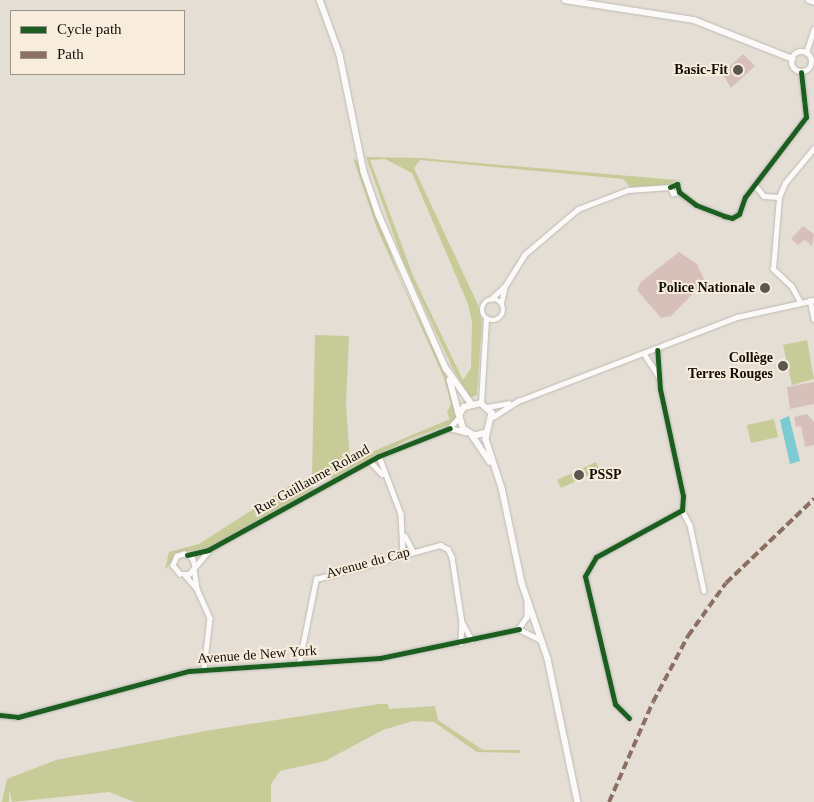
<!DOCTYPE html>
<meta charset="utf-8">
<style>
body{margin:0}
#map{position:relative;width:814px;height:802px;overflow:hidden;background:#e4ded5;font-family:Georgia,serif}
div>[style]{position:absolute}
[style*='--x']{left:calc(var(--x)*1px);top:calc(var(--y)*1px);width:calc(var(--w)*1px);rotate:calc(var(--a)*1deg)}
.green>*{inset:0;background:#c7cb98}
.water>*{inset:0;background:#7ccad2}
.building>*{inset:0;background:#d7c0ba}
.roads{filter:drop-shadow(0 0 1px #bebab3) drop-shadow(0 0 1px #bebab3)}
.minor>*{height:4.5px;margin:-2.25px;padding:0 2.25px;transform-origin:2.25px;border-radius:2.25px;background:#fbfaf9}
.minor>.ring{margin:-2.25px;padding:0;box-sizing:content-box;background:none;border:4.5px solid #fbfaf9;border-radius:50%}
.major>*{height:5.5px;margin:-2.75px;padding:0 2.75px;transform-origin:2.75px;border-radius:2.75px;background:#fbfaf9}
.major>.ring{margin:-2.75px;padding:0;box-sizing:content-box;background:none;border:5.5px solid #fbfaf9;border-radius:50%}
.quiet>*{height:4px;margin-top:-2px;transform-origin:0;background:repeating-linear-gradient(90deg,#8d6e63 0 8px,transparent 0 12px)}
.cycleway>*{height:5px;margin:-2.5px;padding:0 2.5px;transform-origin:2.5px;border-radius:2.5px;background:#1b5e20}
.dots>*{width:14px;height:14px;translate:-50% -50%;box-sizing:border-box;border:2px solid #f8ecdc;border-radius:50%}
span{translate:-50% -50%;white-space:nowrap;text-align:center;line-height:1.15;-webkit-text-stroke:4px #f8ecdc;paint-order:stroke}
.poi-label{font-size:14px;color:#120e09;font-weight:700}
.right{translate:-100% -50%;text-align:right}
.left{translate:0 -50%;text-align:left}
.street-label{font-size:14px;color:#120e09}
.legend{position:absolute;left:10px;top:10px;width:175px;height:65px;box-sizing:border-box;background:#f8ecdc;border:1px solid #9c9388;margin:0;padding:6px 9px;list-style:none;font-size:15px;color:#120e09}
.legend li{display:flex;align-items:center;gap:10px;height:25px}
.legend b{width:25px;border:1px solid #9c9388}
</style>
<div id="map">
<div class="green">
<div style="clip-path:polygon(evenodd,366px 157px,421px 158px,676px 180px,668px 185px,630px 187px,623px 179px,420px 160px,414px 168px,478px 305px,482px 322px,477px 395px,470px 398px,452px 367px,403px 261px,366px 157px,385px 159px,412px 173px,468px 304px,472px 322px,471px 368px,463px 380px,414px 278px,370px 160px,385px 159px)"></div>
<div style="clip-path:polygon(353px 158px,358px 162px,401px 281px,447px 377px,458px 410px,457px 417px,449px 425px,409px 439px,333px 479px,322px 472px,313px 477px,313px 489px,206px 549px,179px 552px,165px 570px,169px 552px,199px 544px,291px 485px,312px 476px,315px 335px,349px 336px,346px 405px,350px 461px,450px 419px,447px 413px,451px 404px,444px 378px,376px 226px)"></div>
<div style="clip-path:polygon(807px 340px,814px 379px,792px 385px,783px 345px)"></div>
<div style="clip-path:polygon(774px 419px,778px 437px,751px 443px,747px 425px)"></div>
<div style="clip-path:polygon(596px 462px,600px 470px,561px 488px,557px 480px)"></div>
<div style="clip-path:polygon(379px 704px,388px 704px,389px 709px,435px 706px,438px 720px,483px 750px,520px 750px,520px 753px,477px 752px,434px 722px,413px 721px,383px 730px,325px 761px,280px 771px,271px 784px,271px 802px,135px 802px,109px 792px,12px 802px,9px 789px,9px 802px,2px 802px,7px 779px,56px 760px,205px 731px)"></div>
</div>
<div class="water">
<div style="clip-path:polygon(789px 416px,800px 461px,790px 464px,780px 420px)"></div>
</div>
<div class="building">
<div style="clip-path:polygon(743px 54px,755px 66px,731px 88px,722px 73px)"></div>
<div style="clip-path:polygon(803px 226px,814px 234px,812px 246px,805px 240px,798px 245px,791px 239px)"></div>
<div style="clip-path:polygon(679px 252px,697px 264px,705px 281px,671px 316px,661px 318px,637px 290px,641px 282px)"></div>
<div style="clip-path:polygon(814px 382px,814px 404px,790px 409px,787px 387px)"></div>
<div style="clip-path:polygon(807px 414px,814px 422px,814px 445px,805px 447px,801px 426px,796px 427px,794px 417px)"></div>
</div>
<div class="roads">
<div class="minor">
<div style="--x:808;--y:0;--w:6;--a:18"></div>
<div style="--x:806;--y:53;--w:25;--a:-72"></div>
<div style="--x:755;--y:185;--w:14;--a:51"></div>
<div style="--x:764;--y:196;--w:15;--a:4"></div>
<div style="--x:670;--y:187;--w:8;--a:-23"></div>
<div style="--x:677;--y:184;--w:8;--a:76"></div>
<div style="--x:679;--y:192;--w:21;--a:37"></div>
<div style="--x:696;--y:205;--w:30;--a:21"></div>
<div style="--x:724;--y:216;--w:8;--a:14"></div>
<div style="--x:732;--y:218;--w:8;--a:-30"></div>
<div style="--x:739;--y:214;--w:18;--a:-71"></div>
<div style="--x:745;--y:197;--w:101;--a:-52.7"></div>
<div style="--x:806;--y:117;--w:45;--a:-96.3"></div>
<div style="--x:491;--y:299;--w:18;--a:-43"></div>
<div class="ring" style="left:482px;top:299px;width:17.5px;height:17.5px"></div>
<div style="--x:810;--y:300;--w:19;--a:78"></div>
<div style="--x:800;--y:302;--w:18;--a:-119"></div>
<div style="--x:791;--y:286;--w:25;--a:-137"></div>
<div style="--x:773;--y:269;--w:72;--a:-85.2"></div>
<div style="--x:779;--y:197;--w:15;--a:-67"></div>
<div style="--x:785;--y:183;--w:45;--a:-50.4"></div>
<div style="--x:501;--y:303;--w:17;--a:-77"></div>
<div style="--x:505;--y:286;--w:36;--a:-58"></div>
<div style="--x:524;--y:255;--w:71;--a:-40.4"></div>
<div style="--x:578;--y:209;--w:53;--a:-20.8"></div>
<div style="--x:628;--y:190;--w:42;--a:-4.1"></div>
<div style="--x:670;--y:187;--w:7;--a:63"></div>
<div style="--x:673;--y:193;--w:6;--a:-9"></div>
<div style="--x:645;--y:355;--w:24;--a:57"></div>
<div style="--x:481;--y:403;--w:84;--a:-86.6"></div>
<div style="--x:487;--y:407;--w:22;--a:-10"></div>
<div style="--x:493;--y:417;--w:30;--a:-33"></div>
<div style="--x:518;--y:401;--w:235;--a:-21"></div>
<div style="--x:737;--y:317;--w:79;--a:-12.4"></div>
<div style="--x:459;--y:418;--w:13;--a:132"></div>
<div style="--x:450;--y:428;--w:16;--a:15"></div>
<div style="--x:379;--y:456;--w:62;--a:69.2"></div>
<div style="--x:401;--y:514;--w:40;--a:87.1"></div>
<div style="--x:370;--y:461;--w:18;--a:47"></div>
<div style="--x:682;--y:510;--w:17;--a:62"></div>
<div style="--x:690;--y:525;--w:67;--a:78"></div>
<div style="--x:405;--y:536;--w:17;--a:62"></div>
<div style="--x:187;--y:555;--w:22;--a:-13"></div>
<div style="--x:208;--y:550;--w:195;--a:-28.8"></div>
<div style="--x:379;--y:456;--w:76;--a:-21.5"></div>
<div style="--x:194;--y:565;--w:7;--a:-106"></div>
<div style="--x:192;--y:558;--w:9;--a:-153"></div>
<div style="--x:184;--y:554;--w:7;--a:164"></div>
<div style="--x:177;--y:556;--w:10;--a:114"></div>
<div style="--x:173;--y:565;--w:11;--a:52"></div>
<div style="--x:180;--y:574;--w:9;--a:0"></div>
<div style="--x:189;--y:574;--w:30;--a:-50"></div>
<div style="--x:194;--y:569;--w:18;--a:81"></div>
<div style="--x:185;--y:575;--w:18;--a:49"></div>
<div style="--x:197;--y:589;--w:32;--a:66"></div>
<div style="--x:210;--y:618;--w:51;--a:96.7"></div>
<div style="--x:527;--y:602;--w:15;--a:90"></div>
<div style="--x:527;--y:617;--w:14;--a:124"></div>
<div style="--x:519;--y:629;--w:25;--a:27"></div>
<div style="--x:463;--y:624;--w:18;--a:61"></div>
<div style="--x:299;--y:663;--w:86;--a:-78.6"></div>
<div style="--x:316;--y:579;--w:129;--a:-15.3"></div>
<div style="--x:440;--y:545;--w:9;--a:27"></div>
<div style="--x:448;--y:549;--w:9;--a:63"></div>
<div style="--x:452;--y:557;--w:66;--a:81.3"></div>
<div style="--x:462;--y:622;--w:21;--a:93"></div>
<div style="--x:0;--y:715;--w:18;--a:6"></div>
<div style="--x:18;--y:717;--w:177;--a:-15.1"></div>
<div style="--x:189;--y:671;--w:191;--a:-3.9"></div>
<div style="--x:380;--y:658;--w:142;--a:-11.8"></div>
<div style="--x:629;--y:718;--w:20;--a:-135"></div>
<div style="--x:615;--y:704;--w:131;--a:-103.2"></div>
<div style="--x:585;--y:576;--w:22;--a:-60"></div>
<div style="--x:596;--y:557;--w:98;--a:-28.7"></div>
<div style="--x:682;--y:510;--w:14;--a:-86"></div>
<div style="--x:683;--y:496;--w:109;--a:-102.1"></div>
<div style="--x:660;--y:389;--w:39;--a:-94"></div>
</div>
<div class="major">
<div style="--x:320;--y:0;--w:59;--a:70"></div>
<div style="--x:340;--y:55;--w:119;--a:78.4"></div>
<div style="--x:364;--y:172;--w:46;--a:70.8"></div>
<div style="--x:379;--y:215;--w:167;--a:66.4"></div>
<div style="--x:446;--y:368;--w:43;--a:54.5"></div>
<div style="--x:565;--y:0;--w:131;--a:8.8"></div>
<div style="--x:694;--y:20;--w:106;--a:21.5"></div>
<div class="ring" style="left:792px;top:52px;width:14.5px;height:14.5px"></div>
<div style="--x:450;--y:380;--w:35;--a:75"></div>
<div style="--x:487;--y:433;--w:12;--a:166"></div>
<div style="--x:475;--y:436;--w:14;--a:-150"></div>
<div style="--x:463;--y:429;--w:15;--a:-106"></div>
<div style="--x:459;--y:415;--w:9;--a:-58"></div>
<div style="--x:464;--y:407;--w:17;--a:-13"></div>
<div style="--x:481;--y:403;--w:15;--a:42"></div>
<div style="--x:492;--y:413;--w:27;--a:103"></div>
<div style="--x:486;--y:439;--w:52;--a:71.9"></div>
<div style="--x:502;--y:488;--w:97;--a:78.1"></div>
<div style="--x:522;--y:583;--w:80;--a:71.1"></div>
<div style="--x:548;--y:659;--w:146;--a:78.2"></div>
<div style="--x:472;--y:435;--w:32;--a:56"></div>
</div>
</div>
<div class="quiet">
<div style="--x:609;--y:802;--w:109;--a:-66.3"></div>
<div style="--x:653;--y:702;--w:75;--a:-62.1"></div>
<div style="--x:688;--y:636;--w:65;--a:-54.4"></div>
<div style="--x:726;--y:583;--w:122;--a:-43.7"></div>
</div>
<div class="cycleway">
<div style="--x:670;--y:187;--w:8;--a:-23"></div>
<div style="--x:677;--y:184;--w:8;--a:76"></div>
<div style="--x:679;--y:192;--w:21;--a:37"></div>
<div style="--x:696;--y:205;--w:30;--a:21"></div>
<div style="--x:724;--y:216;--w:8;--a:14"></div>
<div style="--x:732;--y:218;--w:8;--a:-30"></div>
<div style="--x:739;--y:214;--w:18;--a:-71"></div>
<div style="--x:745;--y:197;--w:101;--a:-52.7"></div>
<div style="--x:806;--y:117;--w:45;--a:-96.3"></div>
<div style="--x:187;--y:555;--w:22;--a:-13"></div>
<div style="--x:208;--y:550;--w:195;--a:-28.8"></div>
<div style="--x:379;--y:456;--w:76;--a:-21.5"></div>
<div style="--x:0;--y:715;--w:18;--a:6"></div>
<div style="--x:18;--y:717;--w:177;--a:-15.1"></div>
<div style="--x:189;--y:671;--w:191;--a:-3.9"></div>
<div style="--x:380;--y:658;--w:142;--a:-11.8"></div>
<div style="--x:629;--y:718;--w:20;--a:-135"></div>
<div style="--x:615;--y:704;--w:131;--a:-103.2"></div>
<div style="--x:585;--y:576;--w:22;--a:-60"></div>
<div style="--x:596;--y:557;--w:98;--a:-28.7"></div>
<div style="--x:682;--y:510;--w:14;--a:-86"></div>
<div style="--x:683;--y:496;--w:109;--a:-102.1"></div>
<div style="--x:660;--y:389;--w:39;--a:-94"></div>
</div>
<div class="dots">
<div style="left:738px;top:70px;background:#5c5750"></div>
<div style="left:765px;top:288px;background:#5c5750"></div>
<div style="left:783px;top:366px;background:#5c5750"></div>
<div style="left:579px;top:475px;background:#5c5750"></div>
</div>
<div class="poi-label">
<span class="right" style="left:728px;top:70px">Basic-Fit</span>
<span class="right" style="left:755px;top:288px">Police Nationale</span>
<span class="right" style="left:773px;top:366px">Collège<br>Terres Rouges</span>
<span class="left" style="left:589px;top:475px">PSSP</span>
</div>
<div class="street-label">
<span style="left:312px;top:480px;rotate:-29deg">Rue Guillaume Roland</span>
<span style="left:368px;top:563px;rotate:-15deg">Avenue du Cap</span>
<span style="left:257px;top:655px;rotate:-4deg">Avenue de New York</span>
</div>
<ul class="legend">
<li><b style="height:6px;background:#1b5e20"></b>Cycle path</li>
<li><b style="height:6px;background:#8d6e63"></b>Path</li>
</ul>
</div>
